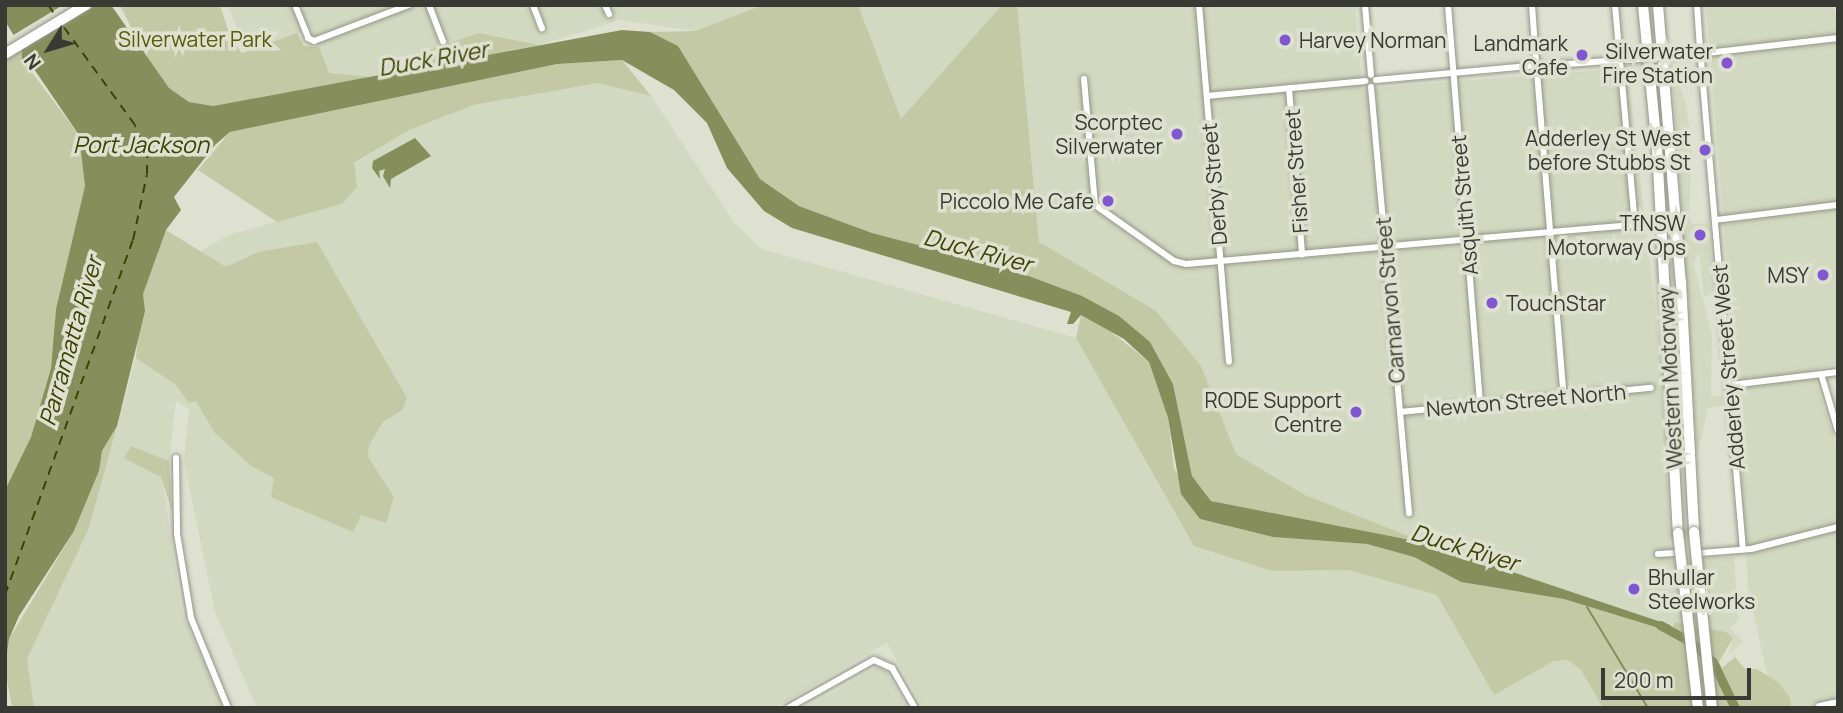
<!DOCTYPE html>
<style>
body{margin:0}
#map{position:relative;width:1843px;height:713px;overflow:hidden;background:#dee1d0;font-family:Manrope,sans-serif}
div>[style]{position:absolute}
[style*='--x']{left:calc(var(--x)*1px);top:calc(var(--y)*1px);width:calc(var(--w)*1px);rotate:calc(var(--a)*1deg)}
.built>*{inset:0;background:#d3d8c0}
.green>*{inset:0;background:#c3c9a5}
.water>*{inset:0;background:#868e5b}
.pier>*{inset:0;background:#dee1d0}
.stream>*{height:2px;margin:-1px;padding:0 1px;transform-origin:1px;border-radius:1px;background:#868e5b}
.river>*{height:9px;margin:-4.5px;padding:0 4.5px;transform-origin:4.5px;border-radius:4.5px;background:#868e5b}
.ferry>*{height:2px;margin-top:-1px;transform-origin:0;background:repeating-linear-gradient(90deg,#3c4302 0 9px,transparent 0 16px)}
.roads{filter:drop-shadow(0 0 2px #939687) drop-shadow(0 0 2px #939687)}
.street>*{height:6px;margin:-3px;padding:0 3px;transform-origin:3px;border-radius:3px;background:#fff}
.highway>*{height:10px;margin:-5px;padding:0 5px;transform-origin:5px;border-radius:5px;background:#fff}
.bridges{filter:drop-shadow(0 0 2px #939687) drop-shadow(0 0 2px #939687)}
.street-bridge>*{height:6px;margin:-3px;padding:0 3px;transform-origin:3px;border-radius:3px;background:#fff}
.highway-bridge>*{height:10px;margin:-5px;padding:0 5px;transform-origin:5px;border-radius:5px;background:#fff}
.dots>*{width:19px;height:19px;translate:-50% -50%;box-sizing:border-box;border:4px solid #dee1d0;border-radius:50%}
span{translate:-50% -50%;white-space:nowrap;text-align:center;line-height:1.15;-webkit-text-stroke:7px #dee1d0;paint-order:stroke}
.park-label{font-size:21px;color:#555e07}
.poi-label{font-size:21px;color:#393a33}
.left{translate:0 -50%;text-align:left}
.right{translate:-100% -50%;text-align:right}
.street-label{font-size:21px;color:#393a33}
.water-label{font-size:23px;color:#3c4302;font-style:italic}
.frame{position:absolute;inset:0;border:7px solid #393a33;pointer-events:none}
.north{position:absolute;left:14px;top:14px;width:70px;height:70px;-webkit-text-stroke:5px #dee1d0;paint-order:stroke;rotate:233deg;font-size:19px;font-weight:700;line-height:28px;text-align:center;color:#393a33}
.north::after{content:'';display:block;margin:auto;width:24px;height:32px;background:#393a33;clip-path:polygon(50% 0,100% 100%,50% 72%,0 100%)}
.scale{position:absolute;left:1601px;top:668px;width:150px;height:32px;box-sizing:border-box;border:4px solid #393a33;border-top:0;padding-left:9px;font-size:21px;line-height:24px;white-space:nowrap;color:#393a33;-webkit-text-stroke:5px #dee1d0;paint-order:stroke}
</style>
<div id="map">
<div class="built">
<div style="clip-path:polygon(228px 5px,763px 5px,695px 31px,620px 20px,539px 45px,479px 33px,434px 48px,403px 71px,372px 77px,328px 73px,311px 28px,253px 49px,243px 45px)"></div>
<div style="clip-path:polygon(858px 5px,1002px 5px,901px 120px)"></div>
<div style="clip-path:polygon(1017px 5px,1355px 5px,1362px 89px,1627px 68px,1663px 374px,1670px 559px,1734px 557px,1738px 620px,1730px 628px,1743px 642px,1729px 654px,1732px 644px,1726px 632px,1674px 622px,1670px 625px,1426px 543px,1305px 495px,1236px 454px,1201px 366px,1039px 242px)"></div>
<div style="clip-path:polygon(1706px 5px,1834px 5px,1838px 31px,1838px 364px,1812px 370px,1838px 451px,1838px 708px,1774px 708px,1748px 586px,1736px 375px)"></div>
<div style="clip-path:polygon(1672px 64px,1685px 101px,1692px 143px,1689px 216px,1693px 224px,1708px 223px,1714px 295px,1704px 296px,1699px 251px,1694px 265px,1712px 335px,1711px 397px,1722px 396px,1723px 405px,1708px 408px,1697px 456px)"></div>
<div style="clip-path:polygon(598px 83px,651px 96px,736px 225px,762px 249px,1076px 338px,1194px 546px,1272px 571px,1348px 570px,1437px 595px,1494px 695px,1554px 661px,1568px 660px,1581px 670px,1603px 708px,924px 708px,887px 643px,774px 708px,257px 708px,215px 612px,184px 461px,189px 409px,176px 401px,169px 461px,131px 446px,162px 477px,181px 610px,223px 708px,34px 708px,27px 659px,89px 528px,158px 277px,228px 235px,342px 204px,354px 164px,409px 130px,475px 105px)"></div>
<div style="clip-path:polygon(876px 668px,885px 670px,907px 708px,806px 708px)"></div>
</div>
<div class="green">
<div style="clip-path:polygon(120px 5px,220px 5px,231px 39px,242px 53px,297px 33px,304px 46px,319px 47px,329px 73px,372px 77px,213px 106px,189px 102px,169px 88px,142px 50px)"></div>
<div style="clip-path:polygon(763px 5px,858px 5px,901px 119px,1002px 5px,1017px 5px,1039px 242px,1156px 311px,1201px 366px,1236px 454px,1305px 495px,1426px 543px,1211px 501px,1192px 476px,1173px 384px,1150px 342px,1010px 269px,872px 233px,799px 206px,760px 179px,678px 47px,650px 32px,695px 31px)"></div>
<div style="clip-path:polygon(479px 33px,539px 45px,403px 71px,434px 48px)"></div>
<div style="clip-path:polygon(22px 49px,24px 62px,79px 135px,85px 186px,56px 309px,51px 368px,31px 437px,5px 490px,5px 60px)"></div>
<div style="clip-path:polygon(622px 60px,651px 96px,598px 83px,474px 105px,409px 130px,354px 163px,357px 187px,342px 204px,277px 222px,198px 170px,230px 132px,557px 64px)"></div>
<div style="clip-path:polygon(166px 230px,226px 267px,258px 252px,317px 242px,407px 398px,402px 410px,383px 422px,369px 445px,368px 457px,394px 497px,386px 523px,361px 515px,353px 532px,271px 497px,274px 478px,250px 465px,214px 432px,196px 401px,189px 403px,175px 384px,136px 358px,142px 294px)"></div>
<div style="clip-path:polygon(1081px 315px,1101px 324px,1149px 362px,1168px 418px,1174px 468px,1200px 519px,1273px 537px,1367px 544px,1414px 557px,1461px 582px,1564px 599px,1672px 631px,1674px 622px,1726px 632px,1733px 638px,1719px 662px,1722px 668px,1735px 657px,1745px 669px,1757px 669px,1779px 683px,1790px 698px,1791px 708px,1603px 708px,1581px 670px,1568px 660px,1554px 661px,1494px 695px,1437px 595px,1348px 570px,1272px 571px,1194px 546px,1076px 338px)"></div>
<div style="clip-path:polygon(117px 426px,89px 528px,27px 659px,34px 708px,12px 708px,5px 668px,9px 639px,74px 531px,99px 471px,102px 451px)"></div>
<div style="clip-path:polygon(131px 446px,169px 461px,172px 511px,161px 477px,124px 458px)"></div>
</div>
<div class="water">
<div style="clip-path:polygon(5px 5px,111px 5px,169px 88px,189px 102px,213px 106px,622px 30px,650px 32px,678px 46px,760px 179px,799px 206px,872px 233px,1010px 269px,1082px 296px,1119px 316px,1150px 342px,1173px 384px,1192px 476px,1211px 501px,1426px 543px,1670px 625px,1672px 632px,1564px 599px,1461px 582px,1414px 557px,1367px 544px,1273px 537px,1200px 519px,1181px 494px,1168px 418px,1149px 362px,1124px 339px,1081px 315px,1073px 324px,1067px 324px,1071px 312px,792px 228px,764px 211px,727px 168px,707px 123px,674px 90px,622px 60px,557px 64px,230px 132px,215px 145px,174px 197px,181px 210px,166px 230px,143px 294px,145px 311px,117px 426px,102px 451px,99px 471px,74px 531px,19px 616px,9px 639px,5px 668px,5px 490px,31px 437px,51px 368px,56px 309px,85px 186px,79px 135px,34px 69px,22px 61px,22px 49px,5px 21px)"></div>
<div style="clip-path:polygon(415px 138px,431px 156px,391px 179px,390px 188px,383px 176px,385px 169px,379px 171px,380px 179px,372px 168px,373px 161px)"></div>
</div>
<div class="pier">
<div style="clip-path:polygon(63px 5px,96px 5px,19px 51px,10px 37px)"></div>
</div>
<div class="stream">
<div style="--x:1587;--y:607;--w:118;--a:58.9"></div>
</div>
<div class="river">
<div style="--x:1660;--y:625;--w:37;--a:29"></div>
<div style="--x:1692;--y:643;--w:28;--a:42"></div>
<div style="--x:1713;--y:662;--w:51;--a:64.4"></div>
</div>
<div class="ferry">
<div style="--x:48;--y:5;--w:17;--a:54"></div>
<div style="--x:5;--y:595;--w:377;--a:-70.2"></div>
<div style="--x:133;--y:240;--w:67;--a:-78"></div>
<div style="--x:147;--y:174;--w:17;--a:-90"></div>
<div style="--x:147;--y:157;--w:34;--a:-111"></div>
<div style="--x:135;--y:125;--w:122;--a:-126"></div>
</div>
<div class="roads">
<div class="street">
<div style="--x:295;--y:5;--w:35;--a:68"></div>
<div style="--x:308;--y:38;--w:7;--a:27"></div>
<div style="--x:314;--y:41;--w:102;--a:-20.8"></div>
<div style="--x:429;--y:5;--w:39;--a:69"></div>
<div style="--x:533;--y:5;--w:25;--a:69"></div>
<div style="--x:605;--y:5;--w:10;--a:66"></div>
<div style="--x:1199;--y:5;--w:358;--a:85.2"></div>
<div style="--x:1365;--y:5;--w:70;--a:85.1"></div>
<div style="--x:1448;--y:5;--w:401;--a:85.4"></div>
<div style="--x:1532;--y:5;--w:57;--a:86"></div>
<div style="--x:1615;--y:5;--w:221;--a:84.8"></div>
<div style="--x:1697;--y:5;--w:44;--a:86.1"></div>
<div style="--x:1707;--y:53;--w:132;--a:-6.5"></div>
<div style="--x:1686;--y:55;--w:10;--a:-11"></div>
<div style="--x:1701;--y:60;--w:491;--a:85.1"></div>
<div style="--x:1542;--y:66;--w:78;--a:-4.4"></div>
<div style="--x:1537;--y:72;--w:328;--a:85.3"></div>
<div style="--x:1084;--y:79;--w:126;--a:85"></div>
<div style="--x:1095;--y:205;--w:97;--a:35.3"></div>
<div style="--x:1174;--y:261;--w:12;--a:14"></div>
<div style="--x:1186;--y:264;--w:460;--a:-5"></div>
<div style="--x:1376;--y:80;--w:156;--a:-5.2"></div>
<div style="--x:1371;--y:87;--w:428;--a:84.9"></div>
<div style="--x:1289;--y:88;--w:167;--a:85.5"></div>
<div style="--x:1207;--y:96;--w:159;--a:-5.4"></div>
<div style="--x:1715;--y:220;--w:124;--a:-7"></div>
<div style="--x:1822;--y:377;--w:56;--a:73.5"></div>
<div style="--x:1731;--y:385;--w:108;--a:-6.9"></div>
<div style="--x:1400;--y:412;--w:252;--a:-5.5"></div>
<div style="--x:176;--y:458;--w:76;--a:89.2"></div>
<div style="--x:177;--y:534;--w:85;--a:80.5"></div>
<div style="--x:191;--y:618;--w:97;--a:67.7"></div>
<div style="--x:1701;--y:553;--w:50;--a:-4.6"></div>
<div style="--x:1751;--y:549;--w:90;--a:-14.2"></div>
<div style="--x:1658;--y:554;--w:16;--a:-4"></div>
<div style="--x:1819;--y:706;--w:19;--a:-12"></div>
<div style="--x:788;--y:708;--w:98;--a:-29.2"></div>
<div style="--x:874;--y:660;--w:20;--a:24"></div>
<div style="--x:892;--y:668;--w:46;--a:60.1"></div>
</div>
<div class="highway">
<div style="--x:1643;--y:5;--w:144;--a:84.4"></div>
<div style="--x:1657;--y:148;--w:386;--a:86.9"></div>
<div style="--x:1658;--y:5;--w:278;--a:85.3"></div>
<div style="--x:1681;--y:282;--w:250;--a:87"></div>
<div style="--x:5;--y:54;--w:95;--a:-31.2"></div>
</div>
</div>
<div class="bridges">
<div class="street-bridge">
<div style="--x:1627;--y:60;--w:59;--a:-4.8"></div>
</div>
<div class="highway-bridge">
<div style="--x:1694;--y:532;--w:177;--a:84.2"></div>
<div style="--x:1678;--y:533;--w:176;--a:83.5"></div>
</div>
</div>
<div class="dots">
<div style="left:1285px;top:40px;background:#8157d1"></div>
<div style="left:1582px;top:55px;background:#8157d1"></div>
<div style="left:1727px;top:63px;background:#8157d1"></div>
<div style="left:1177px;top:134px;background:#8157d1"></div>
<div style="left:1705px;top:150px;background:#8157d1"></div>
<div style="left:1108px;top:201px;background:#8157d1"></div>
<div style="left:1700px;top:235px;background:#8157d1"></div>
<div style="left:1823px;top:275px;background:#8157d1"></div>
<div style="left:1492px;top:303px;background:#8157d1"></div>
<div style="left:1356px;top:412px;background:#8157d1"></div>
<div style="left:1634px;top:589px;background:#8157d1"></div>
</div>
<div class="park-label">
<span style="left:195px;top:39px">Silverwater Park</span>
</div>
<div class="poi-label">
<span class="left" style="left:1299px;top:40px">Harvey Norman</span>
<span class="right" style="left:1568px;top:55px">Landmark<br>Cafe</span>
<span class="right" style="left:1713px;top:63px">Silverwater<br>Fire Station</span>
<span class="right" style="left:1163px;top:134px">Scorptec<br>Silverwater</span>
<span class="right" style="left:1691px;top:150px">Adderley St West<br>before Stubbs St</span>
<span class="right" style="left:1094px;top:201px">Piccolo Me Cafe</span>
<span class="right" style="left:1686px;top:235px">TfNSW<br>Motorway Ops</span>
<span class="right" style="left:1809px;top:275px">MSY</span>
<span class="left" style="left:1506px;top:303px">TouchStar</span>
<span class="right" style="left:1342px;top:412px">RODE Support<br>Centre</span>
<span class="left" style="left:1648px;top:589px">Bhullar<br>Steelworks</span>
</div>
<div class="street-label">
<span style="left:1296px;top:171px;rotate:-94deg">Fisher Street</span>
<span style="left:1214px;top:184px;rotate:-95deg">Derby Street</span>
<span style="left:1464px;top:205px;rotate:-95deg">Asquith Street</span>
<span style="left:1390px;top:300px;rotate:-95deg">Carnarvon Street</span>
<span style="left:1728px;top:367px;rotate:-95deg">Adderley Street West</span>
<span style="left:1670px;top:378px;rotate:-93deg">Western Motorway</span>
<span style="left:1526px;top:400px;rotate:-5deg">Newton Street North</span>
</div>
<div class="water-label">
<span style="left:433px;top:58px;rotate:-10deg">Duck River</span>
<span style="left:141px;top:144px">Port Jackson</span>
<span style="left:978px;top:250px;rotate:15deg">Duck River</span>
<span style="left:70px;top:341px;rotate:-74deg">Parramatta River</span>
<span style="left:1465px;top:547px;rotate:17deg">Duck River</span>
</div>
<div class="frame"></div>
<div class="north">N</div>
<div class="scale">200 m</div>
</div>
